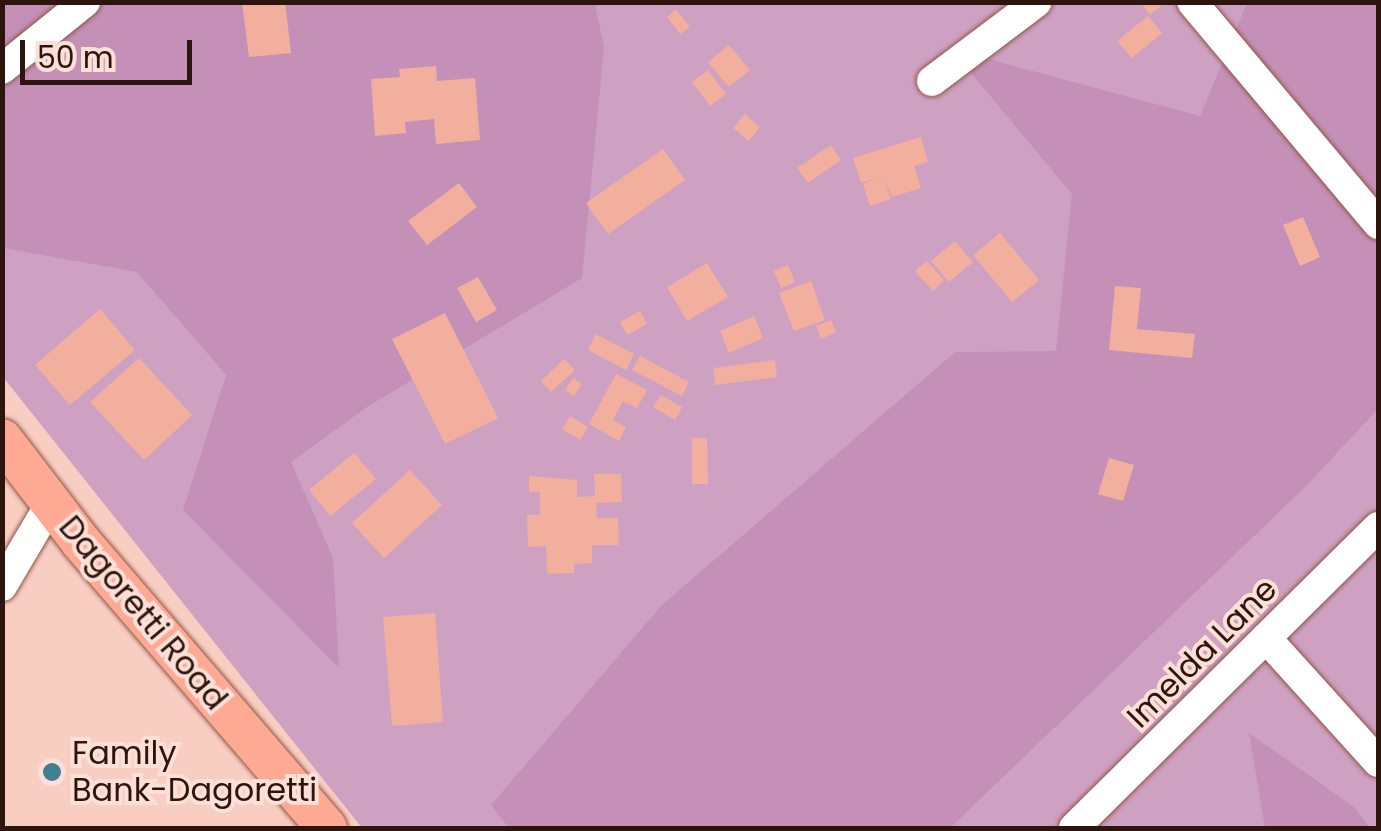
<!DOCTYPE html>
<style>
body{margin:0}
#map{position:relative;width:1381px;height:831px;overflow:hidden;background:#f9cec2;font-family:Poppins,sans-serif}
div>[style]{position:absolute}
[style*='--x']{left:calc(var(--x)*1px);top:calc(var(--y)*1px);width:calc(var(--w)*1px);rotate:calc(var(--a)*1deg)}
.green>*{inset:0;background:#cea1c2}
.forest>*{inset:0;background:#c590b7}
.building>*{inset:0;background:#f2af9d}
.roads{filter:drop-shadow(0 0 2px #915544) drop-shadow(0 0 2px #915544)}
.minor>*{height:30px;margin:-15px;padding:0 15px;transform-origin:15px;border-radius:15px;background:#fff}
.major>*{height:40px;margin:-20px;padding:0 20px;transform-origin:20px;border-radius:20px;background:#fda993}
.dots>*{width:28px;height:28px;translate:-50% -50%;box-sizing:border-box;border:5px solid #fcdfd7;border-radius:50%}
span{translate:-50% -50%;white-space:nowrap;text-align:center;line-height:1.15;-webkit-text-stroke:8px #fcdfd7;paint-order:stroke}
.street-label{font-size:32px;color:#2d140d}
.poi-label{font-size:32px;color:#2d140d}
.left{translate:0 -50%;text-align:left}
.frame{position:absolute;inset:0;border:5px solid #2d140d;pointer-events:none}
.scale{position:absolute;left:20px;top:40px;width:172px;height:45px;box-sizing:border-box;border:5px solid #2d140d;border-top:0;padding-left:12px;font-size:30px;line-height:35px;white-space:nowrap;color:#2d140d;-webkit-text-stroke:8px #fcdfd7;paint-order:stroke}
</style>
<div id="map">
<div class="green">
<div style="clip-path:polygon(3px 3px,1378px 3px,1378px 828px,362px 828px,3px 377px)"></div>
</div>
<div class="forest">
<div style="clip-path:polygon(2px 3px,595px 3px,604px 48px,582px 278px,367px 407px,291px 462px,333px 558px,339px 668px,183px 510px,226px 375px,137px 272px,3px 248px)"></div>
<div style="clip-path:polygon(1247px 3px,1378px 3px,1378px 409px,1307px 485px,950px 828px,509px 828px,491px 805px,661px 606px,955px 352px,1056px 351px,1072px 194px,951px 49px,1200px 116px)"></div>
<div style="clip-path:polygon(1249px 733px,1354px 807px,1370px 828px,1265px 828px)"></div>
</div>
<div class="building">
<div style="clip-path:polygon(242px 2px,285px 2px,291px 53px,249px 57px)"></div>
<div style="clip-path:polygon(1140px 2px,1166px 2px,1150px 15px)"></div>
<div style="clip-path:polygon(676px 9px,690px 27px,680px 34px,667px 17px)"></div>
<div style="clip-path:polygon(1148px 16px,1162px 33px,1132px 58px,1117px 41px)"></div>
<div style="clip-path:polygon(729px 45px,750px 70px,729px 87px,708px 62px)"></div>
<div style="clip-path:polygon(436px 66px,437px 81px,475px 78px,480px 140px,436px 144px,434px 119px,405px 122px,406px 133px,375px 136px,371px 79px,400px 77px,399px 69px)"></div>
<div style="clip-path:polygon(708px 70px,726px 94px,710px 106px,692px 82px)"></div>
<div style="clip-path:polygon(745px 114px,760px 127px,749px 141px,733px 128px)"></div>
<div style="clip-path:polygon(921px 137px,928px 162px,914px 166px,921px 188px,892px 197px,883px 176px,891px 199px,870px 206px,863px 184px,879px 177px,861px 183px,853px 158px)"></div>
<div style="clip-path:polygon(831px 145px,841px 160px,808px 183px,797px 168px)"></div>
<div style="clip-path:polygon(663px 149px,685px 180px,608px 234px,586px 203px)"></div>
<div style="clip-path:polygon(459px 183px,477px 207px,427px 245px,408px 221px)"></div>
<div style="clip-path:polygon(1303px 217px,1320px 257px,1300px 266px,1283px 225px)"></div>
<div style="clip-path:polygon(1000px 233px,1039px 280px,1012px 302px,973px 255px)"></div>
<div style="clip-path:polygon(955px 241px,973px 262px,949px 282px,931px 261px)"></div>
<div style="clip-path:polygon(927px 261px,944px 280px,933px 291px,915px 271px)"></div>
<div style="clip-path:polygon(707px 263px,728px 297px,687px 321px,667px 287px)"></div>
<div style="clip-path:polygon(788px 265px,795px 282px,781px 288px,774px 271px)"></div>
<div style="clip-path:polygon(478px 277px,497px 310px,476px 322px,457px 288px)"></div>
<div style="clip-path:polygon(811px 281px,825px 320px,794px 331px,779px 293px)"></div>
<div style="clip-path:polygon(1115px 286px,1141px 288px,1137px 329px,1195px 334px,1192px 358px,1109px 350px)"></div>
<div style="clip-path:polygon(100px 309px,135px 350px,70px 405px,35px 365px)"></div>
<div style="clip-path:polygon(640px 311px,647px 324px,627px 335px,620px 322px)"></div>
<div style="clip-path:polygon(445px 313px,498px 418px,445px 444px,392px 339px)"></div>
<div style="clip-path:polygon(754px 316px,763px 338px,729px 353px,720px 331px)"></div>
<div style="clip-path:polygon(831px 320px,836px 332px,821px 339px,816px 326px)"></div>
<div style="clip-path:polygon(596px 334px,634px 354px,626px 370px,588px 350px)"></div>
<div style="clip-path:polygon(640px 356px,689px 382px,682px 396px,632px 370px)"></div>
<div style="clip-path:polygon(139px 358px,192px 415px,144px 460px,90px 402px)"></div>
<div style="clip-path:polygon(564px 359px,575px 370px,551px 392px,541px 381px)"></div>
<div style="clip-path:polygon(775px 360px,777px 377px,715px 385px,713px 368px)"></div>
<div style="clip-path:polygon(616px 374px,647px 390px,637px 408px,623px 401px,613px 420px,626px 427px,619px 441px,589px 424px)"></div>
<div style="clip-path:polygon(573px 378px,582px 384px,574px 396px,565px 390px)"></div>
<div style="clip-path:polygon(661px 395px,682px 407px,675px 420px,653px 407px)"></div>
<div style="clip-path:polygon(570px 416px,588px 427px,580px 440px,562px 429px)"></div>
<div style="clip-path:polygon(692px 438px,707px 438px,708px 484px,692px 484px)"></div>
<div style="clip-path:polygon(354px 453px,376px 479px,330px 516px,309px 490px)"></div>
<div style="clip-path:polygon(1109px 458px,1134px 465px,1123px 501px,1098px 494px)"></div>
<div style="clip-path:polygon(410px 470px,442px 505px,384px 558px,352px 523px)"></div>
<div style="clip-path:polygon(594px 474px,621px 474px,622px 502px,596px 503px,597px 518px,618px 518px,619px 545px,592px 545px,592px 563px,574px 564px,574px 573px,547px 574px,546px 546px,528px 547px,527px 515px,540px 515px,540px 492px,529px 492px,529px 476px,577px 480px,577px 497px,595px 496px)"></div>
<div style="clip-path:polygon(435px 613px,443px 722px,392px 726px,383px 617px)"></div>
</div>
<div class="roads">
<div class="minor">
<div style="--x:1192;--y:2;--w:290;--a:50"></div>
<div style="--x:2;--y:69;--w:107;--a:-38.9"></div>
<div style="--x:932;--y:81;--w:131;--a:-37"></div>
<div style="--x:2;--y:586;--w:96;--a:-59.4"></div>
<div style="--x:1266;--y:638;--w:167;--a:47.9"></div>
<div style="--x:1074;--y:828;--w:428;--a:-44.7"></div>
</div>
<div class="major">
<div style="--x:2;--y:439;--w:130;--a:52.5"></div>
<div style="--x:81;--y:542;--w:377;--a:49.3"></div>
</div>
</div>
<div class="dots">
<div style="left:52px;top:772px;background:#3f8192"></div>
</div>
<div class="street-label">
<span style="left:143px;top:613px;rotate:50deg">Dagoretti Road</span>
<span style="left:1202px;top:653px;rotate:-45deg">Imelda Lane</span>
</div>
<div class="poi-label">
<span class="left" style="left:72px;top:772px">Family<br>Bank-Dagoretti</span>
</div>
<div class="frame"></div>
<div class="scale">50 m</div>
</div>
